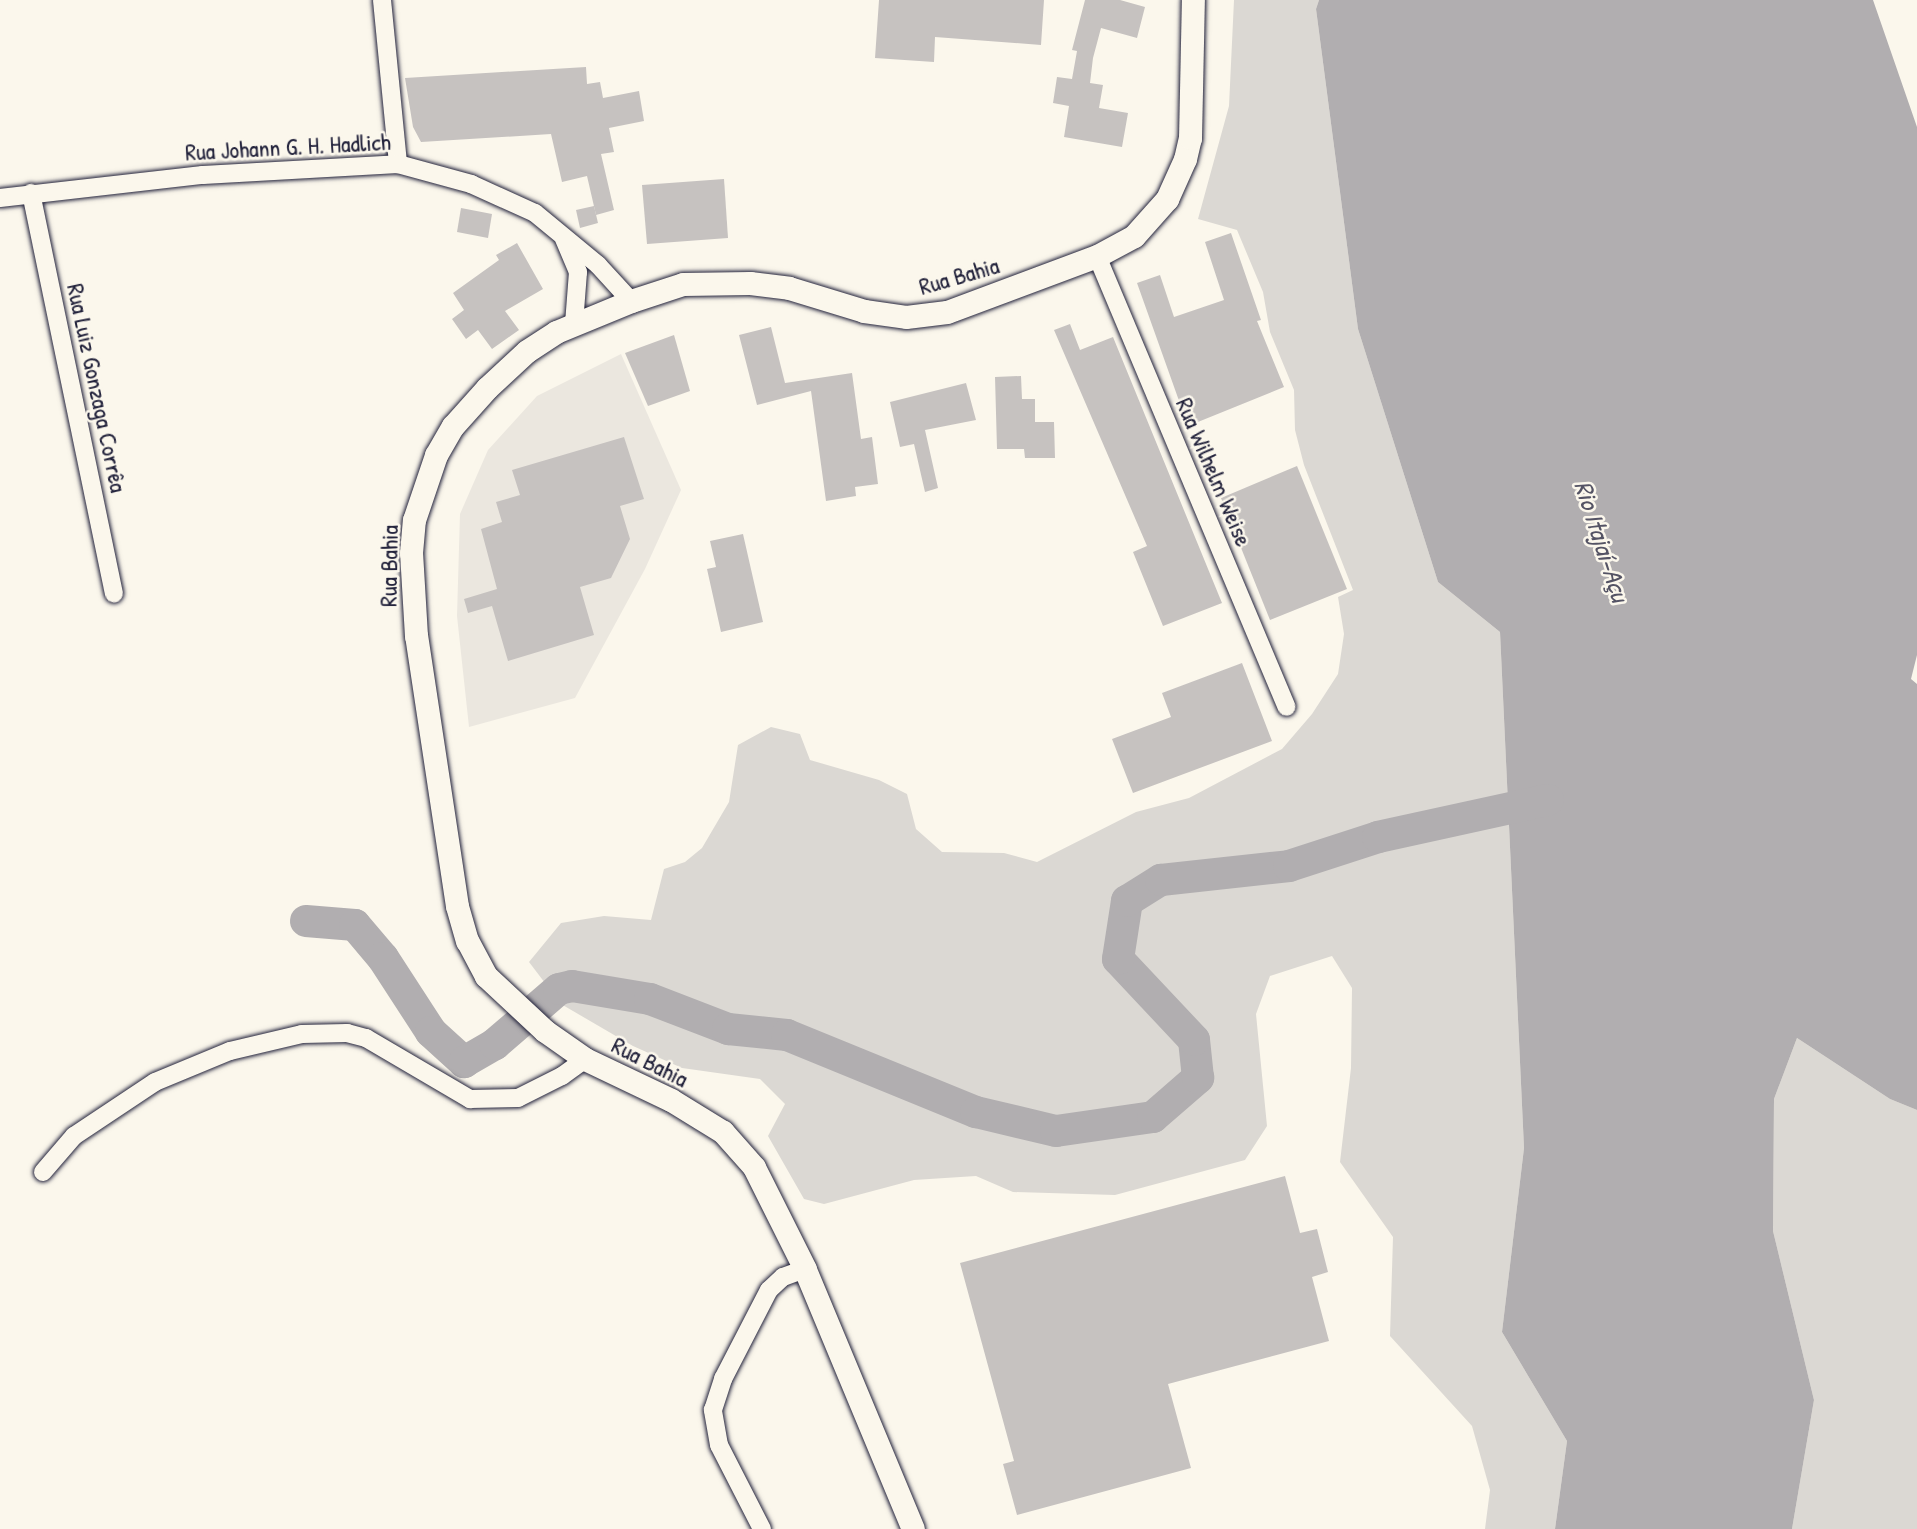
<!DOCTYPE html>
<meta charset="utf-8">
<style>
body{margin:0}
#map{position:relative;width:1917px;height:1529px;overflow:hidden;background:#fbf7ec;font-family:"Patrick Hand",sans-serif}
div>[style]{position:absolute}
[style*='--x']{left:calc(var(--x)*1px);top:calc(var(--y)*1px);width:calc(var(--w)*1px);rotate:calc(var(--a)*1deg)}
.built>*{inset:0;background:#ebe7df}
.green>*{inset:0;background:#dbd8d3}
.water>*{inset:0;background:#b1aeb0}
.river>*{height:32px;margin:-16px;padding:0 16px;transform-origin:16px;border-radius:16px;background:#b1aeb0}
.building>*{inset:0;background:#c6c2c0}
.roads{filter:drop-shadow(0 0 2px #22223b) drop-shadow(0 0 2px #22223b)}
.minor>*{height:18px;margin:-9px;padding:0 9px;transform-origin:9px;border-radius:9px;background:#fbf7ec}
.major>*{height:23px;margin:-11.5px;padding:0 11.5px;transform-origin:11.5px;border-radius:11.5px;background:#fbf7ec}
span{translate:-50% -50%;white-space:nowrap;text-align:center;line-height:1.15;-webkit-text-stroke:5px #fbf7ec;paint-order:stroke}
.street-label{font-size:24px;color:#22223b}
.water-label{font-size:26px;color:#545364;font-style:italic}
</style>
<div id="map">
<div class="built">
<div style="clip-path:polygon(621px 354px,681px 490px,645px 569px,575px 698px,469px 727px,457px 616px,460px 514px,488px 450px,537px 396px)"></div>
</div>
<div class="green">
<div style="clip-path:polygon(1234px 0,1319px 0,1316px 9px,1358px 329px,1438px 582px,1500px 632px,1524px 1148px,1502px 1332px,1567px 1441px,1555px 1529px,1485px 1529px,1490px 1490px,1472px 1426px,1390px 1336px,1393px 1237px,1340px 1162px,1351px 1068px,1352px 988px,1332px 956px,1270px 976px,1256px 1014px,1267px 1126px,1245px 1160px,1115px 1195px,1013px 1192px,976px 1176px,914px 1180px,824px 1204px,804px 1199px,768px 1136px,785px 1104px,760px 1079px,682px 1068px,633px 1046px,561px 1004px,529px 962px,561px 923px,604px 916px,651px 920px,664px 869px,685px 862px,702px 848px,729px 802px,738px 745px,771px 727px,800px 734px,810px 760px,879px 780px,907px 794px,916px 829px,942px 852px,1004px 853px,1037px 862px,1136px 812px,1189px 798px,1282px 749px,1312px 714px,1338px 674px,1344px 634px,1338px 597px,1353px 590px,1304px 465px,1295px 430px,1294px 390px,1270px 332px,1263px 292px,1237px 230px,1198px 219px,1229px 106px)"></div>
<div style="clip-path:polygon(1797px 1038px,1890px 1099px,1917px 1110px,1917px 1529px,1792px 1529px,1814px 1400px,1773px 1231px,1774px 1099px)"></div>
</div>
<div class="water">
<div style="clip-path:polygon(1319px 0,1873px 0,1917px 127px,1917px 655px,1911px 679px,1917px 684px,1917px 1110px,1890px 1099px,1797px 1038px,1774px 1099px,1773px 1231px,1814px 1400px,1792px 1529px,1555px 1529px,1567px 1441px,1502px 1332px,1524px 1148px,1500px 632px,1438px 582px,1358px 329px,1316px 9px)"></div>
</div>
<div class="river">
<div style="--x:306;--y:921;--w:49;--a:4.7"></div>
<div style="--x:355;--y:925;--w:43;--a:49.7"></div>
<div style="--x:383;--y:958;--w:88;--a:57"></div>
<div style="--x:431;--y:1032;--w:45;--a:42.3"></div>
<div style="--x:464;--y:1062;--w:36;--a:-30"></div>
<div style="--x:495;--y:1044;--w:84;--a:-40.7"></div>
<div style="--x:559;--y:989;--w:13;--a:-13"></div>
<div style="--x:572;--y:986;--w:79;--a:9.5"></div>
<div style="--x:650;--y:999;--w:84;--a:21"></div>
<div style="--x:728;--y:1029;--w:59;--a:5.8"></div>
<div style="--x:787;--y:1035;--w:204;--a:22.2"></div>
<div style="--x:976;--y:1112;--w:82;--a:13.4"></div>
<div style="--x:1056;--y:1131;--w:98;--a:-8.2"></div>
<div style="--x:1153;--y:1117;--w:60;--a:-40.9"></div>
<div style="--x:1198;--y:1078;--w:38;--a:-96"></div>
<div style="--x:1194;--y:1040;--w:111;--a:-133.2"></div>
<div style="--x:1118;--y:959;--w:59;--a:-81.2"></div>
<div style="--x:1127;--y:901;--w:40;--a:-32"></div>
<div style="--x:1161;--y:880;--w:129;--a:-6.2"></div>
<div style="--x:1289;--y:866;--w:94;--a:-18"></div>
<div style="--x:1378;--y:837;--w:174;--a:-12.3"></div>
</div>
<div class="building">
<div style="clip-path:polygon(879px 0,1044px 0,1041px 45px,935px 37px,934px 62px,875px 58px)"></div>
<div style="clip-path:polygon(1085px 0,1120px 0,1145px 7px,1137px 38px,1101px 28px,1093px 58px,1090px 83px,1103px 85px,1099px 108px,1128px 113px,1122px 147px,1064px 137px,1069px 106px,1053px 103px,1057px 77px,1072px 79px,1077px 51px,1072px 50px)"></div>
<div style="clip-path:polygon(586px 67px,587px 84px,600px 82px,603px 98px,639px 91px,644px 121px,609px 128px,614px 152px,601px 154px,614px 210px,596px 215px,587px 176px,562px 182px,551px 134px,421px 142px,413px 127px,405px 78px)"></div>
<div style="clip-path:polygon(724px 179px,728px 238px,647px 244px,642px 185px)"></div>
<div style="clip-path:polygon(594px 206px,598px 223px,580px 228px,576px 210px)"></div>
<div style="clip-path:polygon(461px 208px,492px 214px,488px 238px,457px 232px)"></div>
<div style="clip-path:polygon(1231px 233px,1261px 320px,1257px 321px,1284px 387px,1188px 426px,1137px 283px,1160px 275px,1174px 317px,1224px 300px,1205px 242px)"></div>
<div style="clip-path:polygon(517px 243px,543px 289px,505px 311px,519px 330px,492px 349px,478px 330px,466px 339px,452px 319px,464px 310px,453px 293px,499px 260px,496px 255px)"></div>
<div style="clip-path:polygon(1070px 324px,1080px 350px,1113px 337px,1222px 603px,1163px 626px,1133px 552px,1147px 546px,1054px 330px)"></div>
<div style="clip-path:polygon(771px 327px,785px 383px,852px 373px,861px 439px,872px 437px,878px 484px,855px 487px,856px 496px,826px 501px,811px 391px,757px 405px,739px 335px)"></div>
<div style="clip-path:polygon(674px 335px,690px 391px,648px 406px,625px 353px)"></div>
<div style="clip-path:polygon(1021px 376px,1022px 399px,1035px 399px,1035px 422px,1054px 422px,1055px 458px,1025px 458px,1024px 449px,997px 449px,995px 377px)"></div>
<div style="clip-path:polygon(966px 383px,976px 420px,925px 430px,938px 488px,925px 492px,914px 444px,900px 447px,890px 402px)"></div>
<div style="clip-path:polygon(624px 437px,644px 499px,620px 506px,630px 539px,611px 578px,580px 587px,594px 635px,508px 661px,492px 606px,468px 613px,464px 599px,497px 589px,481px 529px,502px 522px,496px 502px,520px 495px,512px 470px)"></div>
<div style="clip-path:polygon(1297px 466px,1347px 589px,1270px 620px,1221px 498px)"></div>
<div style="clip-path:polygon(743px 534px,763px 622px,721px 632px,707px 569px,716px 567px,710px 541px)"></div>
<div style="clip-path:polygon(1242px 663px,1272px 741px,1133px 793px,1112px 739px,1171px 717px,1162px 693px)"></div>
<div style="clip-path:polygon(1285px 1176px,1300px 1233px,1317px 1229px,1328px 1272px,1312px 1277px,1329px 1341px,1168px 1384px,1191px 1468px,1017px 1515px,1003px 1464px,1014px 1461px,960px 1263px)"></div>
</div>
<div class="roads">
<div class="minor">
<div style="--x:382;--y:0;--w:165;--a:84.4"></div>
<div style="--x:31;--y:193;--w:409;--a:78.3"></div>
<div style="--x:0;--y:198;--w:204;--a:-6.5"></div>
<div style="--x:203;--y:175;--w:195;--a:-3.2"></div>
<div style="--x:398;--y:164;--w:76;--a:15.3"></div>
<div style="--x:471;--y:184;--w:70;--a:24.4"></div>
<div style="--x:535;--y:213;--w:82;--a:39.5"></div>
<div style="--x:598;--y:265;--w:49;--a:47.5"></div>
<div style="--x:564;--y:239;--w:36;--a:67"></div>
<div style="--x:578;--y:272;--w:52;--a:94.4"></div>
<div style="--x:1097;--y:256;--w:489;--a:67.2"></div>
<div style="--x:43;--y:1172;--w:48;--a:-49.3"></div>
<div style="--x:74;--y:1136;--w:97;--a:-33.7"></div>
<div style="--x:155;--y:1082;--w:81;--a:-22.5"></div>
<div style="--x:230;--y:1051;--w:74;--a:-13.3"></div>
<div style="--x:302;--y:1034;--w:45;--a:-1.3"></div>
<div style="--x:347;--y:1033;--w:20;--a:15"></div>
<div style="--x:366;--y:1038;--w:121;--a:30.4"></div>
<div style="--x:470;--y:1099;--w:48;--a:-1.2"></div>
<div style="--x:518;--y:1098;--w:49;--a:-26.6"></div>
<div style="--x:562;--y:1076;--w:29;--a:-36"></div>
<div style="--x:762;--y:1529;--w:94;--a:-117.1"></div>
<div style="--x:719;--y:1445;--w:36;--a:-100"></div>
<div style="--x:713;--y:1410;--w:33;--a:-72"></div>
<div style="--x:723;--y:1379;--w:100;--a:-62.7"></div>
<div style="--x:769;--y:1290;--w:19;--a:-43"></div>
<div style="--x:783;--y:1277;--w:23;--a:-20"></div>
</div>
<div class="major">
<div style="--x:913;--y:1529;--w:282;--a:-112.6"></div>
<div style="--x:805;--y:1269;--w:114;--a:-116.6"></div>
<div style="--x:754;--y:1167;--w:47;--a:-131.5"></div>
<div style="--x:723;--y:1132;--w:61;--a:-148.4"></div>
<div style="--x:671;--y:1100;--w:95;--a:-154.5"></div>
<div style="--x:585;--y:1059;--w:49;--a:-145"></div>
<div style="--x:545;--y:1031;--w:81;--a:-137"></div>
<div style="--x:486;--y:976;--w:40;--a:-118"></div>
<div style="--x:467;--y:941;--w:36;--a:-106"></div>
<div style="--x:457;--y:906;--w:273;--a:-98.6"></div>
<div style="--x:416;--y:636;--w:83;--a:-93.4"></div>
<div style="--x:411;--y:553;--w:33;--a:-85"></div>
<div style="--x:414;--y:520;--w:69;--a:-71.3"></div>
<div style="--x:436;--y:455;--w:34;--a:-60"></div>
<div style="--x:453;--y:426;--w:51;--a:-48.2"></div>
<div style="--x:487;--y:388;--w:54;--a:-42.8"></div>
<div style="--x:527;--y:351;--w:35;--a:-33"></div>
<div style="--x:556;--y:332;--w:81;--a:-22.5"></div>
<div style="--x:631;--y:301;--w:55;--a:-18.1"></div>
<div style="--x:683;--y:284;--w:67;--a:-0.9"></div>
<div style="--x:750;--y:283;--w:39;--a:7"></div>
<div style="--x:789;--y:288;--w:78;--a:17"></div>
<div style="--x:864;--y:311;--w:42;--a:8.1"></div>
<div style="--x:906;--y:317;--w:41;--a:-7"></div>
<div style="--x:947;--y:312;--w:160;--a:-20.5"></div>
<div style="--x:1097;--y:256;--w:42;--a:-28.4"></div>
<div style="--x:1134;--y:236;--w:50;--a:-48.3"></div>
<div style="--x:1167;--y:199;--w:44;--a:-65.8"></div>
<div style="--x:1185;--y:159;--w:22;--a:-77"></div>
<div style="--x:1190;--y:138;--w:138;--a:-88.8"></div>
</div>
</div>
<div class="street-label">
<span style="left:288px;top:147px;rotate:-3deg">Rua Johann G. H. Hadlich</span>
<span style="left:959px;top:276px;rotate:-16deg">Rua Bahia</span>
<span style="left:97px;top:388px;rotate:78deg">Rua Luiz Gonzaga Corrêa</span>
<span style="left:1214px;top:472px;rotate:67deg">Rua Wilhelm Weise</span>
<span style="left:389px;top:566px;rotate:-89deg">Rua Bahia</span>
<span style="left:650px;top:1062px;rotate:27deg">Rua Bahia</span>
</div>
<div class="water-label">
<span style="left:1602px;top:541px;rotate:72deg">Rio Itajaí-Açu</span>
</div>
</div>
